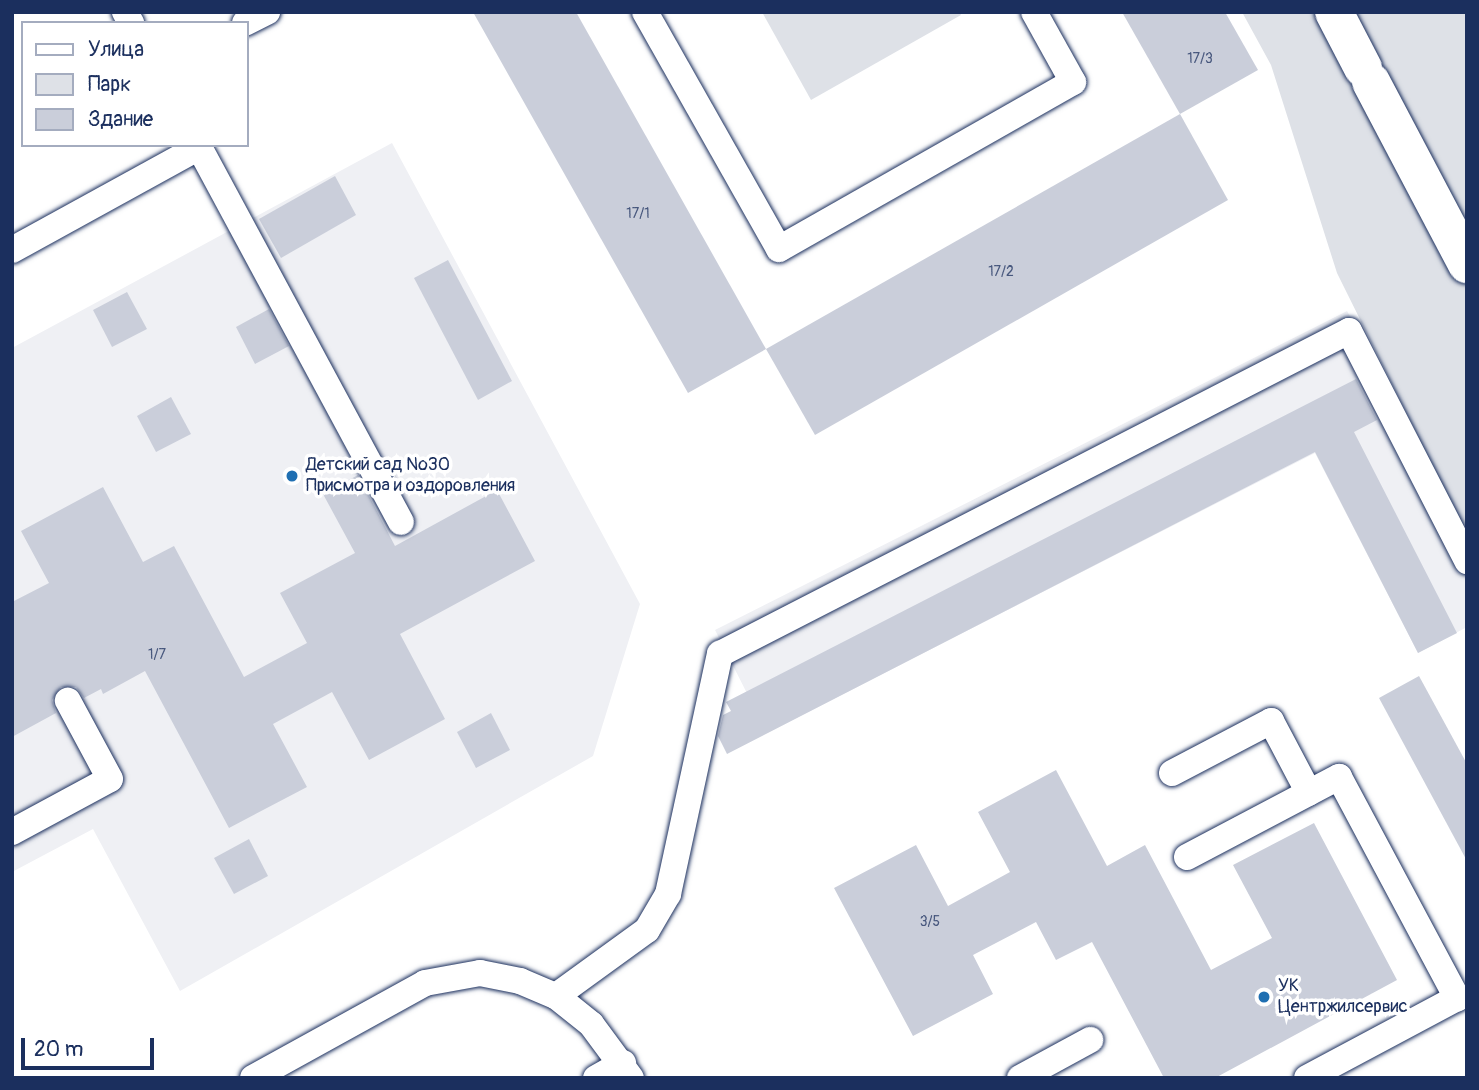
<!DOCTYPE html>
<meta charset="utf-8">
<style>
body{margin:0}
#map{position:relative;width:1479px;height:1090px;overflow:hidden;background:#fff;font-family:Pangolin,sans-serif}
div>[style]{position:absolute}
[style*='--x']{left:calc(var(--x)*1px);top:calc(var(--y)*1px);width:calc(var(--w)*1px);rotate:calc(var(--a)*1deg)}
.built>*{inset:0;background:#eff0f4}
.green>*{inset:0;background:#dee1e7}
.building>*{inset:0;background:#caceda}
.roads{filter:drop-shadow(0 0 2px #1b2f5e) drop-shadow(0 0 2px #1b2f5e)}
.lane>*{height:26px;margin:-13px;padding:0 13px;transform-origin:13px;border-radius:13px;background:#fff}
.street>*{height:38px;margin:-19px;padding:0 19px;transform-origin:19px;border-radius:19px;background:#fff}
.dots>*{width:19px;height:19px;translate:-50% -50%;box-sizing:border-box;border:4px solid #fff;border-radius:50%}
span{translate:-50% -50%;white-space:nowrap;text-align:center;line-height:1.15;-webkit-text-stroke:7px #fff;paint-order:stroke}
.number-label{font-size:14px;color:#47577d}
.number-label span{-webkit-text-stroke-width:0}
.poi-label{font-size:18px;color:#1b2f5e}
.left{translate:0 -50%;text-align:left}
.frame{position:absolute;inset:0;border:14px solid #1b2f5e;pointer-events:none}
.legend{position:absolute;left:21px;top:21px;width:228px;height:126px;box-sizing:border-box;background:#fff;border:2px solid #a4acbf;margin:0;padding:9px 12px;list-style:none;font-size:21px;color:#1b2f5e}
.legend li{display:flex;align-items:center;gap:14px;height:35px}
.legend b{width:35px;border:2px solid #a4acbf}
.scale{position:absolute;left:21px;top:1038px;width:133px;height:32px;box-sizing:border-box;border:4px solid #1b2f5e;border-top:0;padding-left:9px;font-size:21px;line-height:24px;white-space:nowrap;color:#1b2f5e;-webkit-text-stroke:5px #fff;paint-order:stroke}
</style>
<div id="map">
<div class="built">
<div style="clip-path:polygon(392px 143px,640px 604px,593px 756px,180px 991px,93px 829px,12px 872px,12px 348px)"></div>
<div style="clip-path:polygon(1347px 311px,1467px 524px,1467px 627px,1418px 653px,1315px 453px,767px 733px,715px 630px)"></div>
</div>
<div class="green">
<div style="clip-path:polygon(762px 12px,959px 12px,961px 15px,811px 100px)"></div>
<div style="clip-path:polygon(1242px 12px,1467px 12px,1467px 535px,1337px 273px,1271px 65px)"></div>
</div>
<div class="building">
<div style="clip-path:polygon(473px 12px,576px 12px,766px 349px,688px 393px)"></div>
<div style="clip-path:polygon(1122px 12px,1225px 12px,1258px 70px,1180px 114px)"></div>
<div style="clip-path:polygon(1180px 114px,1228px 200px,815px 435px,766px 349px)"></div>
<div style="clip-path:polygon(335px 176px,356px 215px,281px 258px,259px 219px)"></div>
<div style="clip-path:polygon(448px 260px,512px 381px,478px 400px,414px 278px)"></div>
<div style="clip-path:polygon(127px 292px,147px 329px,112px 347px,93px 310px)"></div>
<div style="clip-path:polygon(269px 309px,289px 346px,255px 364px,236px 327px)"></div>
<div style="clip-path:polygon(1356px 379px,1377px 420px,1354px 432px,1457px 633px,1418px 653px,1315px 452px,727px 754px,718px 736px,723px 715px,731px 711px,726px 702px)"></div>
<div style="clip-path:polygon(171px 397px,191px 434px,156px 452px,137px 416px)"></div>
<div style="clip-path:polygon(358px 475px,395px 546px,497px 490px,535px 561px,400px 634px,445px 719px,369px 760px,332px 692px,273px 724px,307px 787px,229px 828px,145px 671px,103px 694px,101px 689px,84px 698px,76px 687px,61px 687px,52px 700px,56px 713px,12px 737px,12px 602px,49px 583px,21px 531px,103px 487px,143px 562px,174px 546px,244px 677px,307px 643px,280px 593px,355px 553px,323px 494px)"></div>
<div style="clip-path:polygon(1419px 676px,1467px 764px,1467px 861px,1379px 698px)"></div>
<div style="clip-path:polygon(491px 713px,510px 750px,476px 768px,457px 732px)"></div>
<div style="clip-path:polygon(1056px 770px,1107px 866px,1145px 845px,1211px 970px,1272px 938px,1233px 865px,1314px 823px,1397px 980px,1215px 1078px,1164px 1078px,1092px 942px,1056px 960px,1036px 922px,973px 955px,993px 994px,913px 1036px,834px 888px,916px 845px,948px 906px,1010px 872px,978px 812px)"></div>
<div style="clip-path:polygon(249px 839px,268px 876px,234px 894px,214px 858px)"></div>
</div>
<div class="roads">
<div class="lane">
<div style="--x:125;--y:12;--w:13;--a:61"></div>
<div style="--x:645;--y:12;--w:272;--a:60.5"></div>
<div style="--x:779;--y:249;--w:338;--a:-29.6"></div>
<div style="--x:1073;--y:82;--w:80;--a:-119.1"></div>
<div style="--x:245;--y:23;--w:25;--a:-27"></div>
<div style="--x:198;--y:145;--w:428;--a:61.7"></div>
<div style="--x:12;--y:250;--w:213;--a:-28.8"></div>
<div style="--x:1172;--y:773;--w:112;--a:-27.7"></div>
<div style="--x:1271;--y:721;--w:81;--a:62.2"></div>
<div style="--x:12;--y:832;--w:111;--a:-28.4"></div>
<div style="--x:110;--y:779;--w:89;--a:-118.3"></div>
<div style="--x:1187;--y:857;--w:172;--a:-27.8"></div>
<div style="--x:1339;--y:777;--w:251;--a:61.9"></div>
<div style="--x:1457;--y:998;--w:170;--a:151.9"></div>
<div style="--x:556;--y:996;--w:112;--a:-36"></div>
<div style="--x:647;--y:930;--w:42;--a:-59.7"></div>
<div style="--x:668;--y:894;--w:246;--a:-77.8"></div>
<div style="--x:720;--y:654;--w:707;--a:-27.18"></div>
<div style="--x:1349;--y:331;--w:259;--a:62.8"></div>
<div style="--x:253;--y:1078;--w:196;--a:-28.9"></div>
<div style="--x:425;--y:983;--w:56;--a:-10.3"></div>
<div style="--x:480;--y:973;--w:41;--a:11.3"></div>
<div style="--x:520;--y:981;--w:39;--a:23"></div>
<div style="--x:556;--y:996;--w:45;--a:38.7"></div>
<div style="--x:591;--y:1024;--w:67;--a:53.5"></div>
<div style="--x:596;--y:1078;--w:31;--a:-29"></div>
<div style="--x:1020;--y:1078;--w:80;--a:-28.5"></div>
</div>
<div class="street">
<div style="--x:1334;--y:12;--w:63;--a:62.6"></div>
<div style="--x:1371;--y:82;--w:206;--a:62.2"></div>
</div>
</div>
<div class="dots">
<div style="left:292px;top:476px;background:#1f6fb2"></div>
<div style="left:1264px;top:997px;background:#1f6fb2"></div>
</div>
<div class="number-label">
<span style="left:1200px;top:59px">17/3</span>
<span style="left:638px;top:214px">17/1</span>
<span style="left:1001px;top:272px">17/2</span>
<span style="left:157px;top:655px">1/7</span>
<span style="left:930px;top:922px">3/5</span>
</div>
<div class="poi-label">
<span class="left" style="left:306px;top:476px">Детский сад №30<br>Присмотра и оздоровления</span>
<span class="left" style="left:1278px;top:997px">УК<br>Центржилсервис</span>
</div>
<div class="frame"></div>
<ul class="legend">
<li><b style="height:9px;background:#fff"></b>Улица</li>
<li><b style="height:19px;background:#dee1e7"></b>Парк</li>
<li><b style="height:19px;background:#caceda"></b>Здание</li>
</ul>
<div class="scale">20 m</div>
</div>
